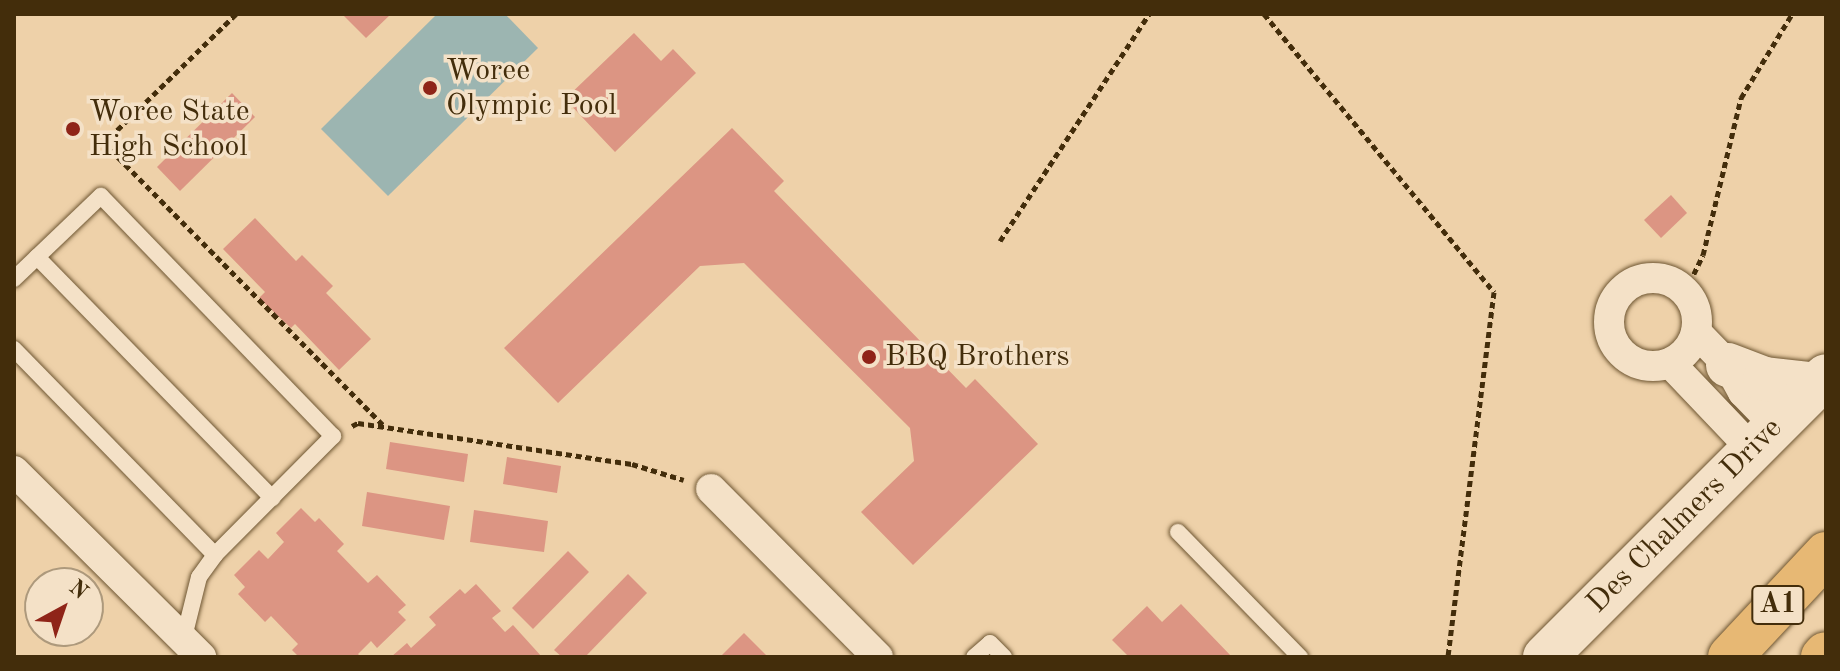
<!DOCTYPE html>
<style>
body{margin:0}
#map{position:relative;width:1840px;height:671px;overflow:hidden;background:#eed1a9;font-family:"Old Standard TT",serif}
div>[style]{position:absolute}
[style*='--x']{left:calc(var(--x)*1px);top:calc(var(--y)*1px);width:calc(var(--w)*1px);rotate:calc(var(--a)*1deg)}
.water>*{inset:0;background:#9cb5b1}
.building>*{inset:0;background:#dc9583}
.path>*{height:5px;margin-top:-2.5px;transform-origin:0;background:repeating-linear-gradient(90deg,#432d0b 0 6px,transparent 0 10px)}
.roads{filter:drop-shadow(0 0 2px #6e5632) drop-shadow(0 0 2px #6e5632)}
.service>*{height:16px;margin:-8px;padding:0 8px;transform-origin:8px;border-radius:8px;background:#f4e1c7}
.minor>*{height:30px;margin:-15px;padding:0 15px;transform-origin:15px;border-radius:15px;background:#f4e1c7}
.minor>.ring{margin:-15px;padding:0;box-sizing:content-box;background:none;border:30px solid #f4e1c7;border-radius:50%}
.secondary>*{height:44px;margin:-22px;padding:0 22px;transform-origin:22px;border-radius:22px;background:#f4e1c7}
.motorway>*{height:44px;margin:-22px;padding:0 22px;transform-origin:22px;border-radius:22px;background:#e7b874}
.dots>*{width:22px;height:22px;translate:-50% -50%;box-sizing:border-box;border:4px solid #f4e1c7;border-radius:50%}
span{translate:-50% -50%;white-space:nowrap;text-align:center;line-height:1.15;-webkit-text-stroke:7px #f4e1c7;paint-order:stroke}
.shield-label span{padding:2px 6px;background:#f4e1c7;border:2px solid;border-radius:6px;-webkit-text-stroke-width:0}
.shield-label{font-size:28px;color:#432d0b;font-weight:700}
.poi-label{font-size:30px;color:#432d0b}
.left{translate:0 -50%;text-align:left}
.street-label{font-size:30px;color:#432d0b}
.frame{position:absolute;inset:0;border:16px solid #432d0b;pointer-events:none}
.north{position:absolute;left:24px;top:567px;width:80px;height:80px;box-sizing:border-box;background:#f4e1c7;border:2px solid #ad997c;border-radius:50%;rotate:40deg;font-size:22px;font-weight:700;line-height:32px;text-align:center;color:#432d0b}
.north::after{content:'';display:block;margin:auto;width:28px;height:36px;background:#8f2418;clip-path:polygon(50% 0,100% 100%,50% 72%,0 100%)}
</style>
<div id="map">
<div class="water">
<div style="clip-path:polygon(437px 14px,505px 14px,538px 48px,388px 196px,321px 129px)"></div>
</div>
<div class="building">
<div style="clip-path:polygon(342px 14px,391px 14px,366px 38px)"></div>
<div style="clip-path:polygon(634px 33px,661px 61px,673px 49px,696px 73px,615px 152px,565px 99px)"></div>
<div style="clip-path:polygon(232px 93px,255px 117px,180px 191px,157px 167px)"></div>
<div style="clip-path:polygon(732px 128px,784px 181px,774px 191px,966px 388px,975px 379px,1038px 444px,913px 565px,861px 512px,914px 461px,910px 428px,744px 263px,700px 266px,558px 403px,504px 348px)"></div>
<div style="clip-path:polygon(1671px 195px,1687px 213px,1661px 238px,1644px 220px)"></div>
<div style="clip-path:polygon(255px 218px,296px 261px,302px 255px,333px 286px,326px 293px,371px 339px,339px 370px,295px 324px,291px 328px,259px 298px,265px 292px,223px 249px)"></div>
<div style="clip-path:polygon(390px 442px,468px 454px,464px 482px,386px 469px)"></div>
<div style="clip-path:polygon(507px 457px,561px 466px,557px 493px,503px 484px)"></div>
<div style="clip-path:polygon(367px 492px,450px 506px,444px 540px,362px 526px)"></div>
<div style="clip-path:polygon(301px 508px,315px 522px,319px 518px,344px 544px,337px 551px,368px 583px,377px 575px,406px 605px,398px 612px,406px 620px,377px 648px,371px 641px,358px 654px,361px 657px,299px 657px,292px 650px,298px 644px,271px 616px,265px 622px,238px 594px,245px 587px,234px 575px,259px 550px,268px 559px,284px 542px,276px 533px)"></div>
<div style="clip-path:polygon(474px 510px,548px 521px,544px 552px,470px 542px)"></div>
<div style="clip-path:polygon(568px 551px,589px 572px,533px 629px,512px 608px)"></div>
<div style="clip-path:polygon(628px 574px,647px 593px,585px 657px,562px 657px,554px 650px)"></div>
<div style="clip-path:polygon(476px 584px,501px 611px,492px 618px,505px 632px,513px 625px,542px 657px,391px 657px,407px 643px,411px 648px,436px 625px,429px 617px,460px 589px,465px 594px)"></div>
<div style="clip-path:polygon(1181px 604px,1232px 657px,1129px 657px,1112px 640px,1147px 606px,1162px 622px)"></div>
<div style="clip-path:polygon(744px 633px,768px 657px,720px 657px)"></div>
</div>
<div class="path">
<div style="--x:236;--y:14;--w:185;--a:135.7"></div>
<div style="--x:104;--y:143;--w:400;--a:45.3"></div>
<div style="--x:1264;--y:14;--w:361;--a:50.4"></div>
<div style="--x:1494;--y:292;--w:368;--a:97.2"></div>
<div style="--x:1000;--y:241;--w:272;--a:-56.7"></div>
<div style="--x:1685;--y:292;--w:41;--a:-64.1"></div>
<div style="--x:1703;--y:255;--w:162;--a:-76.4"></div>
<div style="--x:1741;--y:98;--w:98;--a:-58.7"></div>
<div style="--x:352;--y:426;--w:7;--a:-27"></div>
<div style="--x:358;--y:423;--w:277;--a:8.5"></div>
<div style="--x:632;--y:464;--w:54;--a:17.1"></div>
</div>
<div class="roads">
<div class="service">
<div style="--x:37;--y:257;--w:337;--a:45.7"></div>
<div style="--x:14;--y:279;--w:120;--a:-43.7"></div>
<div style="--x:101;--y:196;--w:334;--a:46"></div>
<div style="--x:333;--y:436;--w:168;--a:134.8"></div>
<div style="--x:215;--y:555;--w:27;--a:126"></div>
<div style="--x:199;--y:577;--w:62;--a:104"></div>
<div style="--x:14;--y:349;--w:288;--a:45.7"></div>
<div style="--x:1178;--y:532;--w:175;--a:45.7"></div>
<div style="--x:974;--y:657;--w:21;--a:-41"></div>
<div style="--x:990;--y:643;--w:20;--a:45"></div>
</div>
<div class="minor">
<div class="ring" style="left:1609px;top:278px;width:58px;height:58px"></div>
<div style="--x:1696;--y:332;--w:46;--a:45.9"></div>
<div style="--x:1728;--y:365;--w:31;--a:61"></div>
<div style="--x:1743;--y:392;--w:46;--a:45.9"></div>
<div style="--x:1670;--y:363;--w:117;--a:46.4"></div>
<div style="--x:14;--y:471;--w:264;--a:44.8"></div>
<div style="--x:711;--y:489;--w:237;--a:45.2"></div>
</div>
<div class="secondary">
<div style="--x:1728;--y:365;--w:40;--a:21"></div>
<div style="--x:1765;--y:379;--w:52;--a:6.6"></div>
<div style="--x:1545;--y:657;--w:397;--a:-45"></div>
</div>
<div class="motorway">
<div style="--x:1730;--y:657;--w:141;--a:-47"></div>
<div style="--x:1823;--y:657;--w:4;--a:-45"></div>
</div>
</div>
<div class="dots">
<div style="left:430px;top:88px;background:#8f2418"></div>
<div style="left:73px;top:129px;background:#8f2418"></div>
<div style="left:869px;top:357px;background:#8f2418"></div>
</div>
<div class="shield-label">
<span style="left:1778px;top:605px">A1</span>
</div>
<div class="poi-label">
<span class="left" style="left:446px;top:88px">Woree<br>Olympic Pool</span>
<span class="left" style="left:89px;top:129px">Woree State<br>High School</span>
<span class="left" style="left:885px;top:357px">BBQ Brothers</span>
</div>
<div class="street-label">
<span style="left:1685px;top:516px;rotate:-45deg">Des Chalmers Drive</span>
</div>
<div class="frame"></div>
<div class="north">N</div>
</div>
